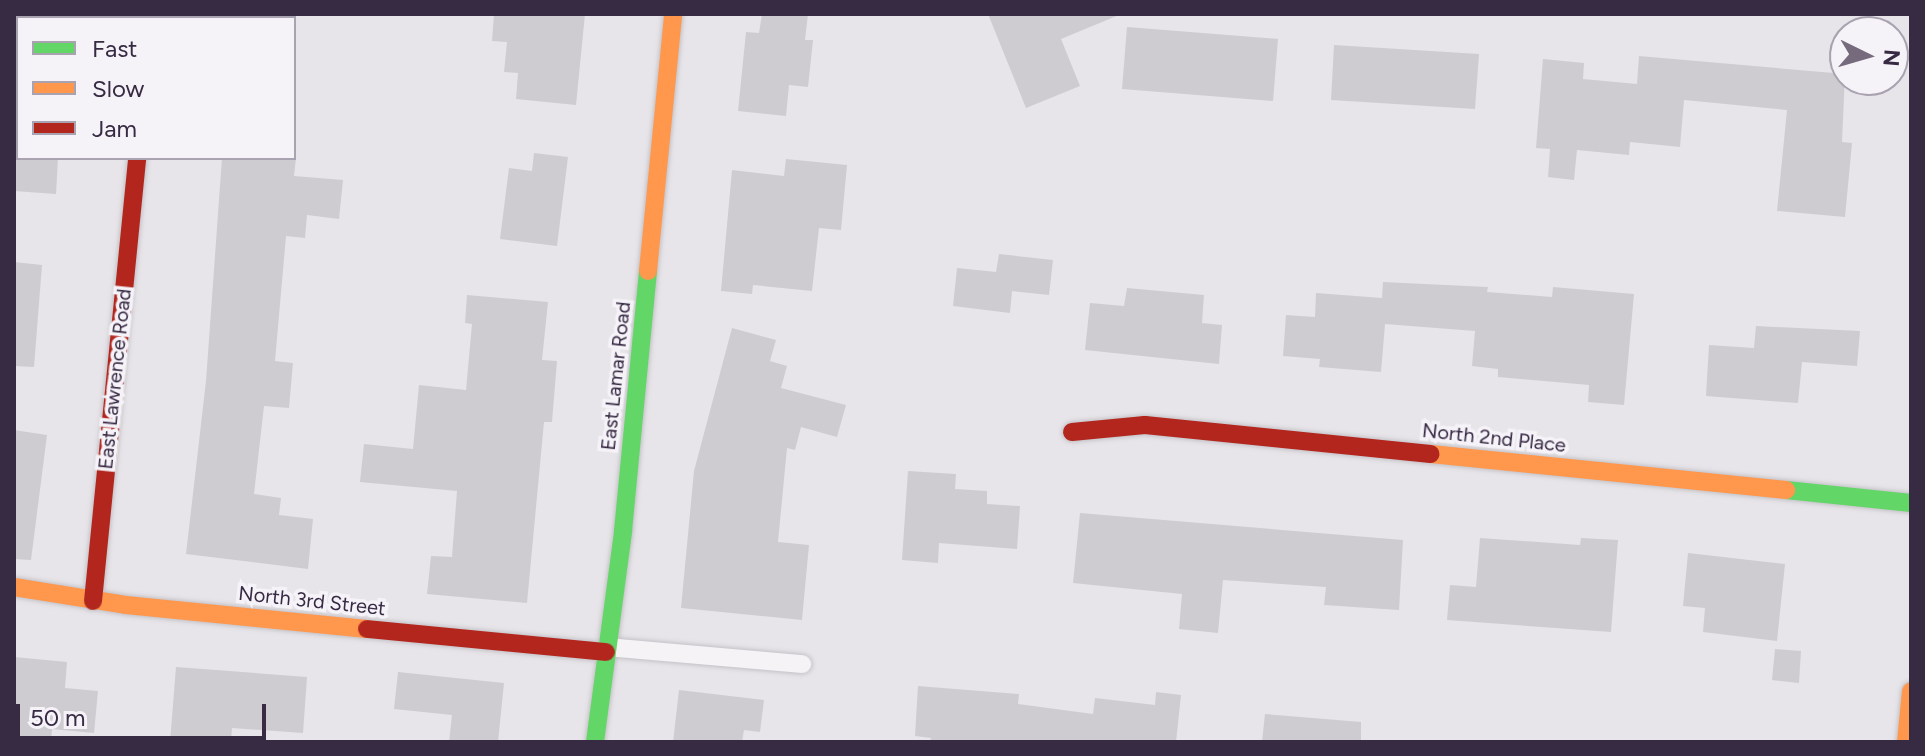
<!DOCTYPE html>
<style>
body{margin:0}
#map{position:relative;width:1925px;height:756px;overflow:hidden;background:#e7e5e9;font-family:Figtree,sans-serif}
div>[style]{position:absolute}
[style*='--x']{left:calc(var(--x)*1px);top:calc(var(--y)*1px);width:calc(var(--w)*1px);rotate:calc(var(--a)*1deg)}
.building>*{inset:0;background:#cfccd1}
.roads{filter:drop-shadow(0 0 2px #c4c2c7) drop-shadow(0 0 2px #c4c2c7)}
.lane>*{height:18px;margin:-9px;padding:0 9px;transform-origin:9px;border-radius:9px;background:#f5f3f6}
.street>*{height:34px;margin:-17px;padding:0 17px;transform-origin:17px;border-radius:17px;background:#f5f3f6}
.fast>*{height:18px;margin:-9px;padding:0 9px;transform-origin:9px;border-radius:9px;background:#63d668}
.slow>*{height:18px;margin:-9px;padding:0 9px;transform-origin:9px;border-radius:9px;background:#ff974d}
.jam>*{height:18px;margin:-9px;padding:0 9px;transform-origin:9px;border-radius:9px;background:#b3261e}
span{translate:-50% -50%;white-space:nowrap;text-align:center;line-height:1.15;-webkit-text-stroke:7px #f5f2f8;paint-order:stroke}
.street-label{font-size:20px;color:#372a43}
.frame{position:absolute;inset:0;border:16px solid #372a43;pointer-events:none}
.legend{position:absolute;left:16px;top:16px;width:280px;height:144px;box-sizing:border-box;background:#f5f2f8;border:2px solid #a9a2b0;margin:0;padding:10px 14px;list-style:none;font-size:24px;color:#372a43}
.legend li{display:flex;align-items:center;gap:16px;height:40px}
.legend b{width:40px;border:2px solid #a9a2b0}
.north{position:absolute;left:1829px;top:16px;width:80px;height:80px;box-sizing:border-box;background:#f5f2f8;border:2px solid #a9a2b0;border-radius:50%;rotate:95deg;font-size:22px;font-weight:700;line-height:32px;text-align:center;color:#372a43}
.north::after{content:'';display:block;margin:auto;width:28px;height:36px;background:#756b7d;clip-path:polygon(50% 0,100% 100%,50% 72%,0 100%)}
.scale{position:absolute;left:16px;top:704px;width:250px;height:36px;box-sizing:border-box;border:4px solid #372a43;border-top:0;padding-left:10px;font-size:24px;line-height:28px;white-space:nowrap;color:#372a43;-webkit-text-stroke:6px #f5f2f8;paint-order:stroke}
</style>
<div id="map">
<div class="building">
<div style="clip-path:polygon(494px 14px,585px 14px,576px 105px,516px 99px,518px 73px,504px 72px,507px 42px,492px 41px)"></div>
<div style="clip-path:polygon(762px 14px,808px 14px,805px 40px,813px 40px,808px 87px,789px 85px,786px 116px,738px 111px,746px 32px,759px 33px)"></div>
<div style="clip-path:polygon(988px 14px,1119px 14px,1119px 15px,1061px 39px,1080px 86px,1026px 108px)"></div>
<div style="clip-path:polygon(1127px 27px,1278px 39px,1273px 101px,1122px 89px)"></div>
<div style="clip-path:polygon(1334px 45px,1479px 54px,1475px 109px,1331px 100px)"></div>
<div style="clip-path:polygon(1639px 56px,1845px 74px,1842px 142px,1852px 143px,1845px 217px,1777px 211px,1787px 110px,1684px 100px,1680px 147px,1630px 142px,1629px 155px,1577px 150px,1574px 180px,1548px 177px,1550px 149px,1536px 148px,1543px 59px,1584px 63px,1583px 79px,1637px 84px)"></div>
<div style="clip-path:polygon(534px 153px,568px 157px,557px 246px,500px 239px,509px 168px,532px 171px)"></div>
<div style="clip-path:polygon(14px 158px,58px 158px,56px 194px,14px 191px)"></div>
<div style="clip-path:polygon(222px 158px,296px 158px,294px 176px,343px 180px,339px 219px,307px 215px,305px 238px,286px 236px,275px 361px,293px 363px,289px 408px,264px 406px,254px 494px,281px 498px,279px 515px,313px 519px,308px 569px,186px 554px,206px 381px)"></div>
<div style="clip-path:polygon(786px 159px,847px 165px,841px 230px,819px 228px,812px 291px,753px 285px,752px 294px,721px 291px,732px 170px,784px 176px)"></div>
<div style="clip-path:polygon(999px 254px,1053px 260px,1049px 295px,1012px 291px,1010px 313px,953px 306px,957px 268px,996px 272px)"></div>
<div style="clip-path:polygon(14px 262px,42px 265px,34px 367px,14px 366px)"></div>
<div style="clip-path:polygon(1383px 282px,1488px 287px,1487px 292px,1552px 297px,1553px 287px,1634px 294px,1624px 405px,1588px 402px,1589px 385px,1498px 377px,1498px 369px,1472px 366px,1475px 331px,1385px 324px,1381px 372px,1319px 367px,1320px 359px,1283px 356px,1286px 315px,1315px 317px,1316px 293px,1382px 298px)"></div>
<div style="clip-path:polygon(1127px 288px,1204px 295px,1202px 323px,1222px 325px,1219px 364px,1085px 350px,1090px 303px,1124px 306px)"></div>
<div style="clip-path:polygon(467px 295px,548px 302px,542px 360px,557px 361px,552px 422px,544px 422px,527px 603px,427px 594px,431px 556px,452px 557px,457px 491px,360px 482px,364px 444px,413px 449px,419px 385px,466px 390px,472px 324px,465px 323px)"></div>
<div style="clip-path:polygon(1756px 326px,1860px 331px,1857px 366px,1802px 362px,1798px 403px,1706px 396px,1709px 345px,1754px 348px)"></div>
<div style="clip-path:polygon(732px 328px,776px 340px,770px 361px,787px 366px,781px 388px,846px 405px,837px 437px,801px 427px,795px 450px,787px 448px,778px 542px,809px 545px,802px 620px,681px 608px,694px 471px)"></div>
<div style="clip-path:polygon(14px 430px,47px 435px,31px 560px,14px 559px)"></div>
<div style="clip-path:polygon(908px 471px,956px 474px,955px 489px,987px 491px,987px 504px,1020px 506px,1017px 549px,939px 543px,938px 563px,902px 560px)"></div>
<div style="clip-path:polygon(1080px 513px,1403px 540px,1399px 610px,1324px 605px,1326px 587px,1223px 580px,1218px 633px,1179px 629px,1182px 594px,1073px 583px)"></div>
<div style="clip-path:polygon(1480px 538px,1580px 545px,1581px 538px,1618px 540px,1611px 632px,1447px 620px,1450px 585px,1476px 587px)"></div>
<div style="clip-path:polygon(1688px 553px,1785px 564px,1777px 641px,1703px 632px,1705px 608px,1683px 606px)"></div>
<div style="clip-path:polygon(1775px 649px,1801px 651px,1799px 683px,1772px 680px)"></div>
<div style="clip-path:polygon(14px 657px,67px 662px,65px 688px,98px 691px,94px 733px,52px 729px,51px 742px,14px 742px)"></div>
<div style="clip-path:polygon(176px 667px,307px 677px,303px 733px,232px 728px,231px 742px,170px 742px)"></div>
<div style="clip-path:polygon(398px 672px,504px 683px,498px 742px,449px 742px,452px 715px,394px 709px)"></div>
<div style="clip-path:polygon(918px 686px,1019px 694px,1018px 704px,1093px 714px,1095px 698px,1155px 705px,1156px 692px,1181px 695px,1176px 742px,930px 742px,931px 738px,915px 736px)"></div>
<div style="clip-path:polygon(679px 690px,764px 700px,760px 732px,744px 730px,742px 742px,673px 742px)"></div>
<div style="clip-path:polygon(1265px 714px,1361px 722px,1361px 742px,1262px 742px)"></div>
</div>
<div class="roads">
<div class="lane">
<div style="--x:607;--y:647;--w:196;--a:5"></div>
</div>
<div class="street">
<div style="--x:150;--y:18;--w:4;--a:-76"></div>
</div>
<div class="fast">
<div style="--x:1786;--y:490;--w:126;--a:5.9"></div>
<div style="--x:595;--y:742;--w:213;--a:-82.4"></div>
<div style="--x:623;--y:531;--w:261;--a:-84.5"></div>
</div>
<div class="slow">
<div style="--x:648;--y:271;--w:258;--a:-84.4"></div>
<div style="--x:1431;--y:454;--w:357;--a:5.8"></div>
<div style="--x:14;--y:587;--w:113;--a:9.1"></div>
<div style="--x:126;--y:605;--w:242;--a:5.7"></div>
<div style="--x:1906;--y:742;--w:51;--a:-84.4"></div>
</div>
<div class="jam">
<div style="--x:1072;--y:432;--w:73;--a:-5.5"></div>
<div style="--x:1145;--y:425;--w:287;--a:5.8"></div>
<div style="--x:93;--y:601;--w:445;--a:-84.3"></div>
<div style="--x:367;--y:629;--w:240;--a:5.5"></div>
</div>
</div>
<div class="street-label">
<span style="left:616px;top:376px;rotate:-84deg">East Lamar Road</span>
<span style="left:115px;top:379px;rotate:-84deg">East Lawrence Road</span>
<span style="left:1494px;top:438px;rotate:6deg">North 2nd Place</span>
<span style="left:312px;top:601px;rotate:6deg">North 3rd Street</span>
</div>
<div class="frame"></div>
<ul class="legend">
<li><b style="height:10px;background:#63d668"></b>Fast</li>
<li><b style="height:10px;background:#ff974d"></b>Slow</li>
<li><b style="height:10px;background:#b3261e"></b>Jam</li>
</ul>
<div class="north">N</div>
<div class="scale">50 m</div>
</div>
